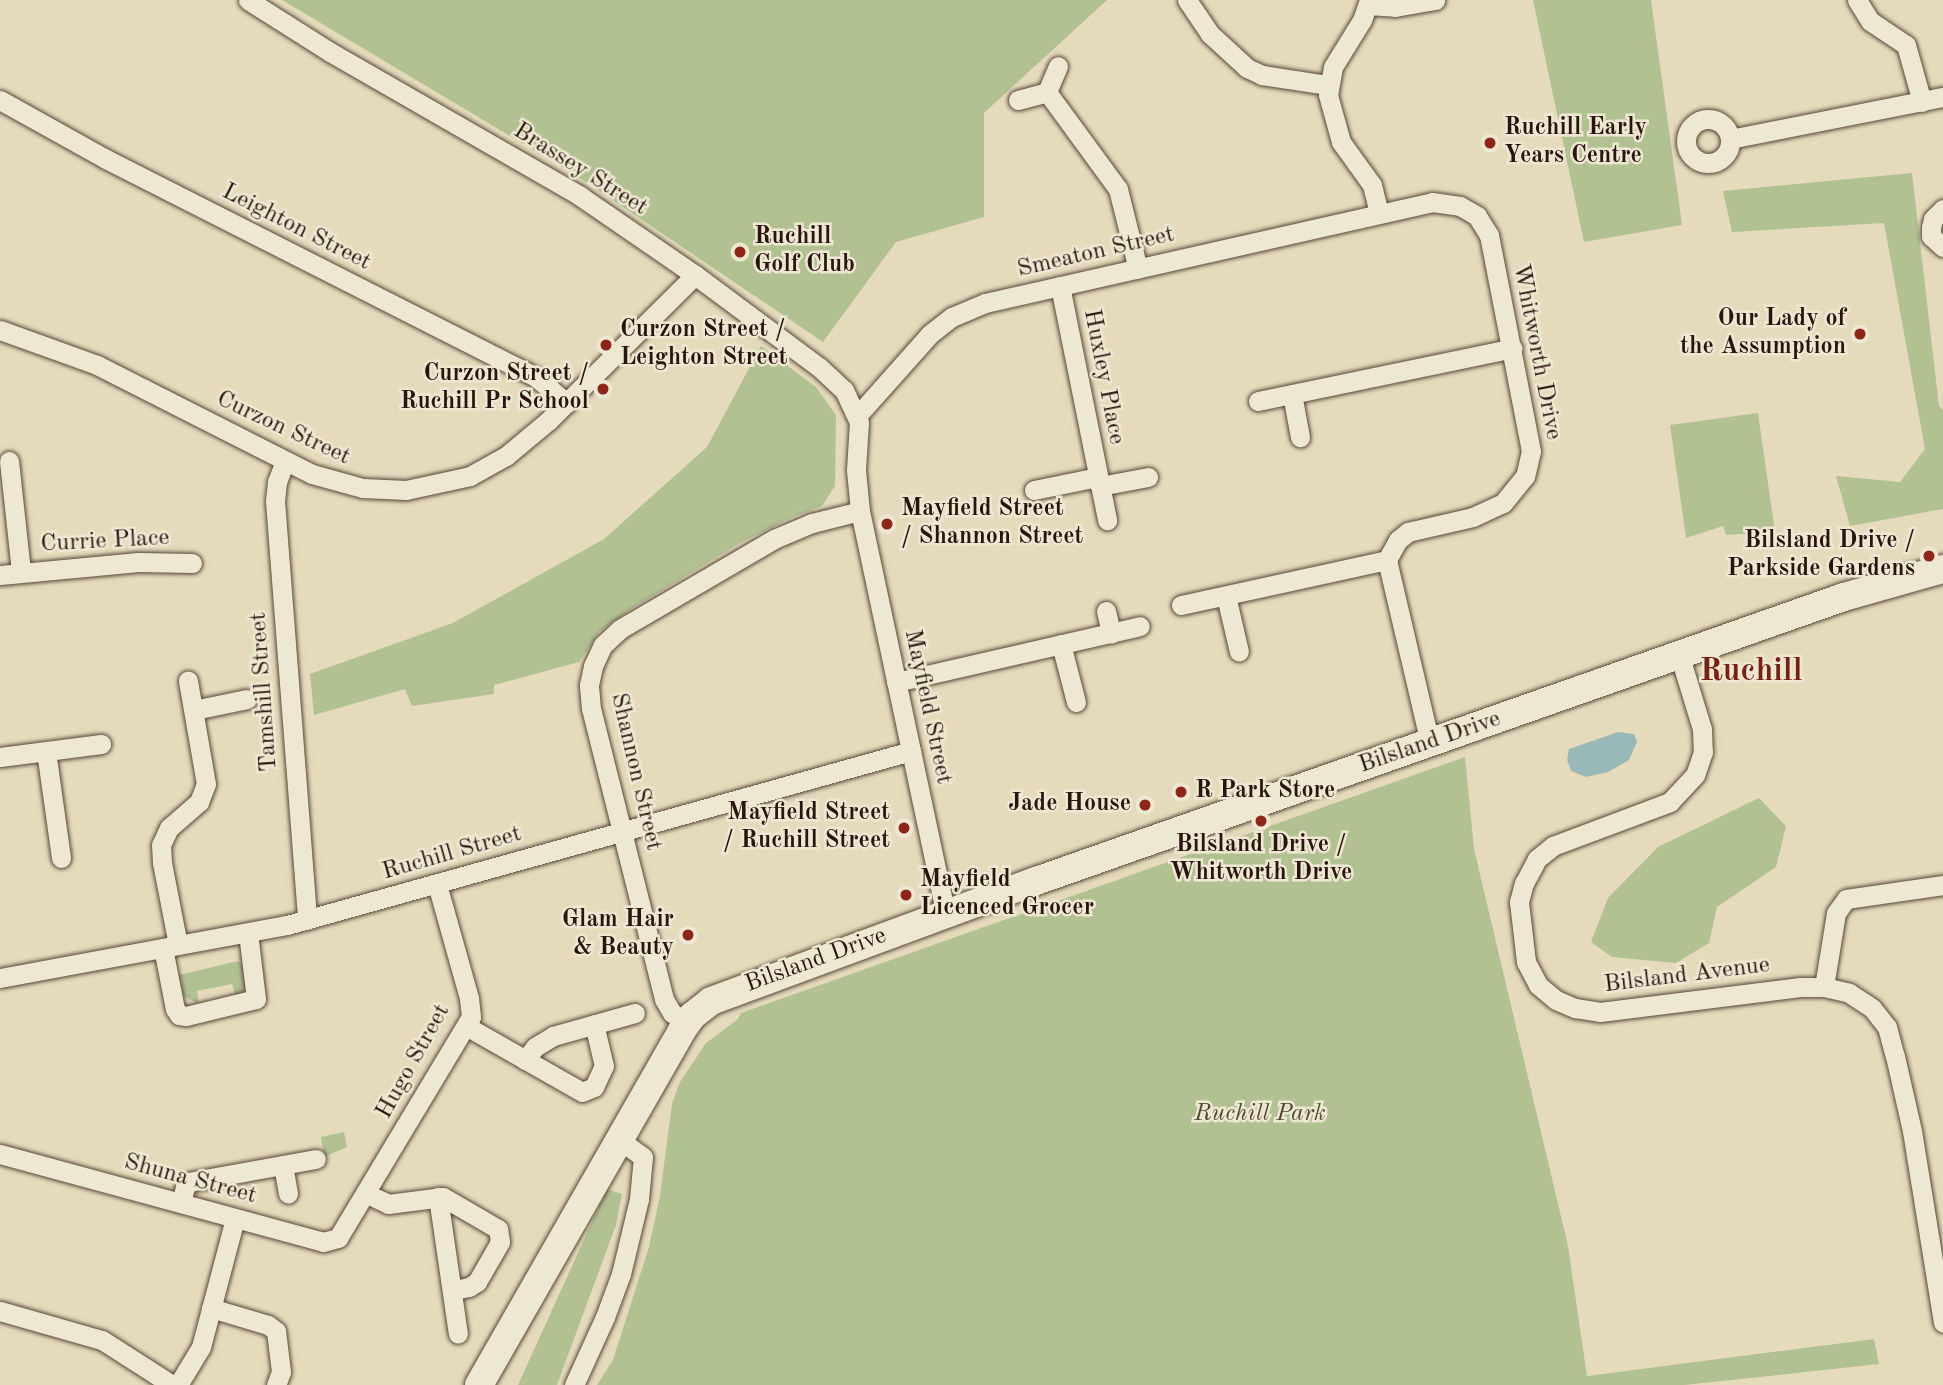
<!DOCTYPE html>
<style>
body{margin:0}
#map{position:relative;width:1943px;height:1385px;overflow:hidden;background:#e5dbbc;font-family:"Old Standard TT",serif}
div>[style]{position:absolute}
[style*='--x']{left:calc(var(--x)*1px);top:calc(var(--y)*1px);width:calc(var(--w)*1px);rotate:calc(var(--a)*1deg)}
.green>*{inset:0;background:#b2c192}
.water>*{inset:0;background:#98b9b8}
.roads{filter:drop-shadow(0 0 2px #584639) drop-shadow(0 0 2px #584639)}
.minor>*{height:19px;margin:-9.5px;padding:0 9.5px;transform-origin:9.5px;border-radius:9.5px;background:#eee8d3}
.minor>.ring{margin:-9.5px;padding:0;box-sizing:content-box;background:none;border:19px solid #eee8d3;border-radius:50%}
.secondary>*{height:28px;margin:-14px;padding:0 14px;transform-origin:14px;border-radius:14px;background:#eee8d3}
.dots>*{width:19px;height:19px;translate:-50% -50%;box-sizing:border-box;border:4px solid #eee8d3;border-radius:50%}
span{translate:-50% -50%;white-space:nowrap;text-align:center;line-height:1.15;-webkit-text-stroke:5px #eee8d3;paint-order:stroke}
.poi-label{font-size:24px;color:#29150d;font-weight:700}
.left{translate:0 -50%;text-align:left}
.right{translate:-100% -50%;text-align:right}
.street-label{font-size:24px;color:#29150d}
.park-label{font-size:24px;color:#524935;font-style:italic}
.district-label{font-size:32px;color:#7a1f14;font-weight:700}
</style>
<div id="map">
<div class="green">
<div style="clip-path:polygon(282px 0,1107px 0,984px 113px,984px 217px,896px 242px,823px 342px,577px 176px)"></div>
<div style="clip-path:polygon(1533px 0,1651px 0,1682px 225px,1584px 242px)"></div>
<div style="clip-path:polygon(1912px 173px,1939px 406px,1943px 410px,1943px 509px,1850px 526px,1836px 476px,1900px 482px,1925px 449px,1884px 223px,1732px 232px,1723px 191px)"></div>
<div style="clip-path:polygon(761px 346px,816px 387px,836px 415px,835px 486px,822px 506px,790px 518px,740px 543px,629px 610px,599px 632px,579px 662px,494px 685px,494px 694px,412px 706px,405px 689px,314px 715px,310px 674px,453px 623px,604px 539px,707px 447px)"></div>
<div style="clip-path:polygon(1758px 413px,1775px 532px,1726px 535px,1723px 526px,1686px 538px,1670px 425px)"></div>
<div style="clip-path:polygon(1465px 757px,1474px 849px,1568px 1246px,1587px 1376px,1874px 1339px,1879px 1364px,1685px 1385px,597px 1385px,613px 1360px,649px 1247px,660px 1196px,672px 1104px,680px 1082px,706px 1043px,738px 1019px,741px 1013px)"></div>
<div style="clip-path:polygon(1759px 798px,1786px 826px,1776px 867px,1717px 907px,1709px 943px,1676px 963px,1612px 957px,1591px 942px,1608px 898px,1658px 847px)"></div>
<div style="clip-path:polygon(238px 961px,245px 968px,247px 984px,240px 996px,236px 997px,232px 984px,197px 991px,199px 1004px,183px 996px,179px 975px)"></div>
<div style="clip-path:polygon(344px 1132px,347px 1147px,324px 1157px,321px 1137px)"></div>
<div style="clip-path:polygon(607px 1189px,622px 1194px,616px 1225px,557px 1385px,518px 1385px)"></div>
</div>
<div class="water">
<div style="clip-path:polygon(1618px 732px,1634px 734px,1637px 742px,1629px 760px,1608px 772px,1586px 777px,1571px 771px,1567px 760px,1569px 749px)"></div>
</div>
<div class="roads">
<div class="minor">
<div style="--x:248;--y:0;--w:97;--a:32.4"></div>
<div style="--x:330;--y:52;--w:289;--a:29.9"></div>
<div style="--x:580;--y:196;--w:140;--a:34.5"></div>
<div style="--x:695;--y:275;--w:154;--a:36.6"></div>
<div style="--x:819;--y:367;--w:34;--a:43"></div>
<div style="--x:844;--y:390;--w:35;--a:65"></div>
<div style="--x:859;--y:422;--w:48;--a:93.6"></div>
<div style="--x:856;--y:470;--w:41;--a:84.4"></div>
<div style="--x:860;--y:511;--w:412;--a:78"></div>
<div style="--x:1187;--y:0;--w:41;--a:55.9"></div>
<div style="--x:1210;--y:34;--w:50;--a:42.6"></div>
<div style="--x:1247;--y:68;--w:17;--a:25"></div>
<div style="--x:1262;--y:75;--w:67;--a:8.6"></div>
<div style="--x:1369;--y:0;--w:21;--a:109"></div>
<div style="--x:1362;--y:20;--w:55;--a:121.7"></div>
<div style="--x:1333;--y:67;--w:28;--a:100"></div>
<div style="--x:1328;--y:95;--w:49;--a:74.5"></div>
<div style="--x:1341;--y:142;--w:53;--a:54.2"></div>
<div style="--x:1372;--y:185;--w:29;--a:76"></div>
<div style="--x:1857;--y:0;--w:25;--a:58"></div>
<div style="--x:1870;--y:21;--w:43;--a:33.7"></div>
<div style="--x:1906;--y:45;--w:59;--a:74.3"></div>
<div style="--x:1368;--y:5;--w:27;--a:4"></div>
<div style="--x:1395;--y:7;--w:41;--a:-9.9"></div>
<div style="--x:1047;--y:92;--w:120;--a:53.8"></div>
<div style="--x:1118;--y:189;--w:82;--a:76"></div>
<div style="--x:0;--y:100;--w:121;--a:29.1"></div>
<div style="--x:106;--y:159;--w:483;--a:26.9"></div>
<div style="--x:537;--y:378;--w:39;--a:40"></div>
<div style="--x:1018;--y:100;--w:30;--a:-15"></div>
<div style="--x:1047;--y:92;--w:28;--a:-67"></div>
<div class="ring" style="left:1686px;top:119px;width:25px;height:25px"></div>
<div style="--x:1730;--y:139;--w:217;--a:-11.2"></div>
<div style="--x:1943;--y:209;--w:14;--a:135"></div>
<div style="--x:1933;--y:219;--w:9;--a:103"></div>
<div style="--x:1931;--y:228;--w:8;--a:90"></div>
<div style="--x:1931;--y:236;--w:16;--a:43"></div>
<div style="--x:1060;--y:286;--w:239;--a:78.6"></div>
<div style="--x:0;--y:330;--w:103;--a:19.8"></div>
<div style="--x:97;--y:365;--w:241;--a:26.9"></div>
<div style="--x:312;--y:474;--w:53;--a:15.4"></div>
<div style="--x:363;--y:488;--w:43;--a:2.7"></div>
<div style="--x:406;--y:490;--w:66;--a:-12.3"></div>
<div style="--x:470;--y:476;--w:41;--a:-29.1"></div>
<div style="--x:506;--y:456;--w:55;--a:-39.8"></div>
<div style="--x:548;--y:421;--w:207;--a:-44.8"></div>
<div style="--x:1292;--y:394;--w:44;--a:79.5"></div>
<div style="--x:1258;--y:401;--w:260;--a:-11.7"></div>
<div style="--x:857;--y:416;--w:110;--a:-48.3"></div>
<div style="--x:930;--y:334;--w:28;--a:-38"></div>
<div style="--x:952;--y:317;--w:36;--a:-23"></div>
<div style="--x:985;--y:303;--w:458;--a:-12.7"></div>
<div style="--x:1432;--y:202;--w:28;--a:8"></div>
<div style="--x:1460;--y:206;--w:20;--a:30"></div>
<div style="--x:1477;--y:216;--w:22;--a:58"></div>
<div style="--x:1489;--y:235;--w:220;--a:79"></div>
<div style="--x:1531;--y:451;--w:26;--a:103"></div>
<div style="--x:1525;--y:476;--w:35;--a:129"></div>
<div style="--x:1503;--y:503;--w:33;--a:155"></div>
<div style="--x:1473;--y:517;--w:67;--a:167"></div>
<div style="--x:1408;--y:532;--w:13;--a:141"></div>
<div style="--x:1398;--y:540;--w:23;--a:119"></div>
<div style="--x:1387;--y:560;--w:188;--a:76.8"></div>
<div style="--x:9;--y:461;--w:112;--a:83.8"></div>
<div style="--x:285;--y:461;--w:22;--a:111"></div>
<div style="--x:277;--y:482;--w:19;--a:96"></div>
<div style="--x:275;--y:501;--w:420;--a:85.6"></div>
<div style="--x:1100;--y:486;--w:49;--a:-10.6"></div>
<div style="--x:1034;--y:490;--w:65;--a:-11.5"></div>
<div style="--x:0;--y:575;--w:139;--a:-5.4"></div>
<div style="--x:138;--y:562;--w:54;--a:1.1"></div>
<div style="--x:1226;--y:596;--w:57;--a:76.9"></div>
<div style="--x:1181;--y:605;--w:211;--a:-12.3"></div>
<div style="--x:1106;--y:611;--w:23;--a:77"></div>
<div style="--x:1061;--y:644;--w:60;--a:75.5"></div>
<div style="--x:1680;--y:657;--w:75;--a:73"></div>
<div style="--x:1702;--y:729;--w:23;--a:88"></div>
<div style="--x:1703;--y:752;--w:24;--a:109"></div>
<div style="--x:1695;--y:775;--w:37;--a:133"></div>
<div style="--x:1670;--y:802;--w:125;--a:159.4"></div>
<div style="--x:1553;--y:846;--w:21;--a:141"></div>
<div style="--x:1537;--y:859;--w:27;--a:118"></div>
<div style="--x:1524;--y:883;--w:20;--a:105"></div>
<div style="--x:1519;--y:902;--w:60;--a:83.3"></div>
<div style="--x:1526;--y:962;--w:26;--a:62"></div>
<div style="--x:1538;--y:985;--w:23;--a:40"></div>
<div style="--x:1556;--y:1000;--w:21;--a:23"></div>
<div style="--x:1575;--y:1008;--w:25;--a:9"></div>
<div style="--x:1600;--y:1012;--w:202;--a:-7.1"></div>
<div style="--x:1800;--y:987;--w:24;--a:0"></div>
<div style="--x:1824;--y:987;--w:26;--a:13"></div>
<div style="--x:1849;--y:993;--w:27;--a:33"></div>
<div style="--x:1872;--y:1008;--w:24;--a:52"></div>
<div style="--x:1887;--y:1027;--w:30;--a:75"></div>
<div style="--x:1895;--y:1056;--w:77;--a:77.2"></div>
<div style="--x:1912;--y:1131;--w:194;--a:80.8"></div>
<div style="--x:896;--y:682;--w:250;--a:-12.9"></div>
<div style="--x:194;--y:710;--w:54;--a:-11.7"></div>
<div style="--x:46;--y:751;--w:108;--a:82"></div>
<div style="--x:0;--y:757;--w:102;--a:-7.3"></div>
<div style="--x:178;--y:945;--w:84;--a:-101"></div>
<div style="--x:162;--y:863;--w:18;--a:-93"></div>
<div style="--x:161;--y:845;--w:19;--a:-65"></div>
<div style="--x:169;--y:828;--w:40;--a:-41"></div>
<div style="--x:199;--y:802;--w:19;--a:-69"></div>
<div style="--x:206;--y:784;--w:105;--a:-99.9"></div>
<div style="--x:163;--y:948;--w:62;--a:78.9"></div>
<div style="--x:175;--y:1009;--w:7;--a:56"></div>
<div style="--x:179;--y:1015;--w:7;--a:8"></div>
<div style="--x:186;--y:1016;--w:72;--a:-13.7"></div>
<div style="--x:256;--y:999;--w:66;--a:-96.9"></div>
<div style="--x:0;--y:978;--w:292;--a:-10.5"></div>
<div style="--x:287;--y:925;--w:648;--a:-15.58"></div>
<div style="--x:1824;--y:987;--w:75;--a:-80.8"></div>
<div style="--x:1836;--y:913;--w:17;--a:-54"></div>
<div style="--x:1846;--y:899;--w:98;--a:-8.2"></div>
<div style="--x:687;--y:1023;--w:18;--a:-146"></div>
<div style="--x:672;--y:1013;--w:16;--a:-120"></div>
<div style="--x:664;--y:999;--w:299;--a:-104.1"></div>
<div style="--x:591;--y:709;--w:24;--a:-95"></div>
<div style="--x:589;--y:685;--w:19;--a:-78"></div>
<div style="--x:593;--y:666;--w:23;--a:-65"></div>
<div style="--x:603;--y:645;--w:23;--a:-43"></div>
<div style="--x:620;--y:629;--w:178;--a:-30.3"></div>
<div style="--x:774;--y:539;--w:41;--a:-22.8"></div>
<div style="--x:812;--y:523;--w:49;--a:-14"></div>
<div style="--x:466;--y:1026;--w:133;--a:29.6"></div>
<div style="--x:582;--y:1092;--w:13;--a:-23"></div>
<div style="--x:594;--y:1087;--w:23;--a:-65"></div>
<div style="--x:604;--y:1066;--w:43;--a:-103.4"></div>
<div style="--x:525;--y:1060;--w:16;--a:-52"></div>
<div style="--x:535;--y:1047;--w:21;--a:-31"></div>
<div style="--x:553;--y:1036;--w:85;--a:-15.7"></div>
<div style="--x:0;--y:1154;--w:335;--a:15.2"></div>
<div style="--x:323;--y:1242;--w:16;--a:-15"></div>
<div style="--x:338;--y:1238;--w:258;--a:-59"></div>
<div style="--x:471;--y:1017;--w:19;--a:-96"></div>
<div style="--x:469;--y:998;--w:118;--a:-105.7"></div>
<div style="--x:283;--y:1165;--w:29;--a:80"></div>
<div style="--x:367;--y:1194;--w:23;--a:25"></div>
<div style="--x:388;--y:1204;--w:55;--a:-7.3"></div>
<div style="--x:443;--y:1197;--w:64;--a:30.2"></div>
<div style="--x:498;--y:1229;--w:13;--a:81"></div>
<div style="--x:500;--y:1242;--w:46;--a:119.9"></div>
<div style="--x:477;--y:1282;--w:9;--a:148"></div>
<div style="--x:469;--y:1287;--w:16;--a:169"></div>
<div style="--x:438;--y:1197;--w:138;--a:81.7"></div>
<div style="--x:181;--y:1203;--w:16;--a:-76"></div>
<div style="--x:185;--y:1187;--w:6;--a:-51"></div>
<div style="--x:189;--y:1182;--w:129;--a:-10.3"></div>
<div style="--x:211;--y:1308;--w:59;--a:16.6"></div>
<div style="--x:268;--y:1325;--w:10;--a:37"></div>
<div style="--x:276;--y:1331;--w:41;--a:83"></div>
<div style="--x:281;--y:1372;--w:14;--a:111"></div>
<div style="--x:0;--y:1311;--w:106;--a:15.9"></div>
<div style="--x:102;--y:1340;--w:83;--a:32.7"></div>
<div style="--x:178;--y:1385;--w:44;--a:-58.8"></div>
<div style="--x:201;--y:1347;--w:133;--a:-75.2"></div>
<div style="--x:574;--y:1385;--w:75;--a:-65.5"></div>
<div style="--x:605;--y:1317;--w:46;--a:-69.6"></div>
<div style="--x:621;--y:1274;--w:77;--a:-76.5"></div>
<div style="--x:639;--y:1199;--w:42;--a:-84.6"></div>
<div style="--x:643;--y:1157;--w:29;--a:-144"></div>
</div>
<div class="secondary">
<div style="--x:479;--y:1385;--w:409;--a:-60.2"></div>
<div style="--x:682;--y:1030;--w:17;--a:-54"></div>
<div style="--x:692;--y:1016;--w:24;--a:-38"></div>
<div style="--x:711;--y:1001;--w:346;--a:-20.3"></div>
<div style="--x:1036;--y:881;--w:856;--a:-19.37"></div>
<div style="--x:1844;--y:597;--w:103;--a:-15.8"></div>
</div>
</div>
<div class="dots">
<div style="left:1490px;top:143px;background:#8f2418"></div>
<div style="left:740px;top:252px;background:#8f2418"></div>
<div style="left:1860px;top:334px;background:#8f2418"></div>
<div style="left:606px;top:345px;background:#8f2418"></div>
<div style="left:603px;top:389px;background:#8f2418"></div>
<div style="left:887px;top:524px;background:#8f2418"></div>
<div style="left:1929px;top:556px;background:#8f2418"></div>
<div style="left:1181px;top:792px;background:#8f2418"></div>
<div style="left:1145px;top:805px;background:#8f2418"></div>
<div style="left:1261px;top:821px;background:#8f2418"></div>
<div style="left:904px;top:828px;background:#8f2418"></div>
<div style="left:906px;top:895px;background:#8f2418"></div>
<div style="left:688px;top:935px;background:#8f2418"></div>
</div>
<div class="poi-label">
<span class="left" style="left:1504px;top:143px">Ruchill Early<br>Years Centre</span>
<span class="left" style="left:754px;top:252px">Ruchill<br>Golf Club</span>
<span class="right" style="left:1846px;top:334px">Our Lady of<br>the Assumption</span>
<span class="left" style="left:620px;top:345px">Curzon Street /<br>Leighton Street</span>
<span class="right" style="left:589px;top:389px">Curzon Street /<br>Ruchill Pr School</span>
<span class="left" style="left:901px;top:524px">Mayfield Street<br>/ Shannon Street</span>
<span class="right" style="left:1915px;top:556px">Bilsland Drive /<br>Parkside Gardens</span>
<span class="left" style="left:1195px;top:792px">R Park Store</span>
<span class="right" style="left:1131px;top:805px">Jade House</span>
<span class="right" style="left:890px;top:828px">Mayfield Street<br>/ Ruchill Street</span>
<span style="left:1261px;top:860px">Bilsland Drive /<br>Whitworth Drive</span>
<span class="left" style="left:920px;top:895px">Mayfield<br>Licenced Grocer</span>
<span class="right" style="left:674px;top:935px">Glam Hair<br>&amp; Beauty</span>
</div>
<div class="street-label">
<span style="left:580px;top:170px;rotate:32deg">Brassey Street</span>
<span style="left:296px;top:228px;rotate:27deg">Leighton Street</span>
<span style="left:1096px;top:253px;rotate:-13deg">Smeaton Street</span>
<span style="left:1536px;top:352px;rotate:79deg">Whitworth Drive</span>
<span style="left:1103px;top:377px;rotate:79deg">Huxley Place</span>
<span style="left:283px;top:429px;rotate:25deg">Curzon Street</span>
<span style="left:105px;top:542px;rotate:-3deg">Currie Place</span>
<span style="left:265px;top:692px;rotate:-94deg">Tamshill Street</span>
<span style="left:927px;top:707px;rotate:78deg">Mayfield Street</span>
<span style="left:1430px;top:743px;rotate:-19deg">Bilsland Drive</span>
<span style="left:635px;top:772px;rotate:77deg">Shannon Street</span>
<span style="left:452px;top:854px;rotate:-16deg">Ruchill Street</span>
<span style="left:816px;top:961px;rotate:-20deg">Bilsland Drive</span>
<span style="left:1687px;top:976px;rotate:-7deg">Bilsland Avenue</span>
<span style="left:414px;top:1062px;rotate:-61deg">Hugo Street</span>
<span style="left:190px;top:1180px;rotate:15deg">Shuna Street</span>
</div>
<div class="park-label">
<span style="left:1260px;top:1115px">Ruchill Park</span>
</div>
<div class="district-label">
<span style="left:1751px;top:672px">Ruchill</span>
</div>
</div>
